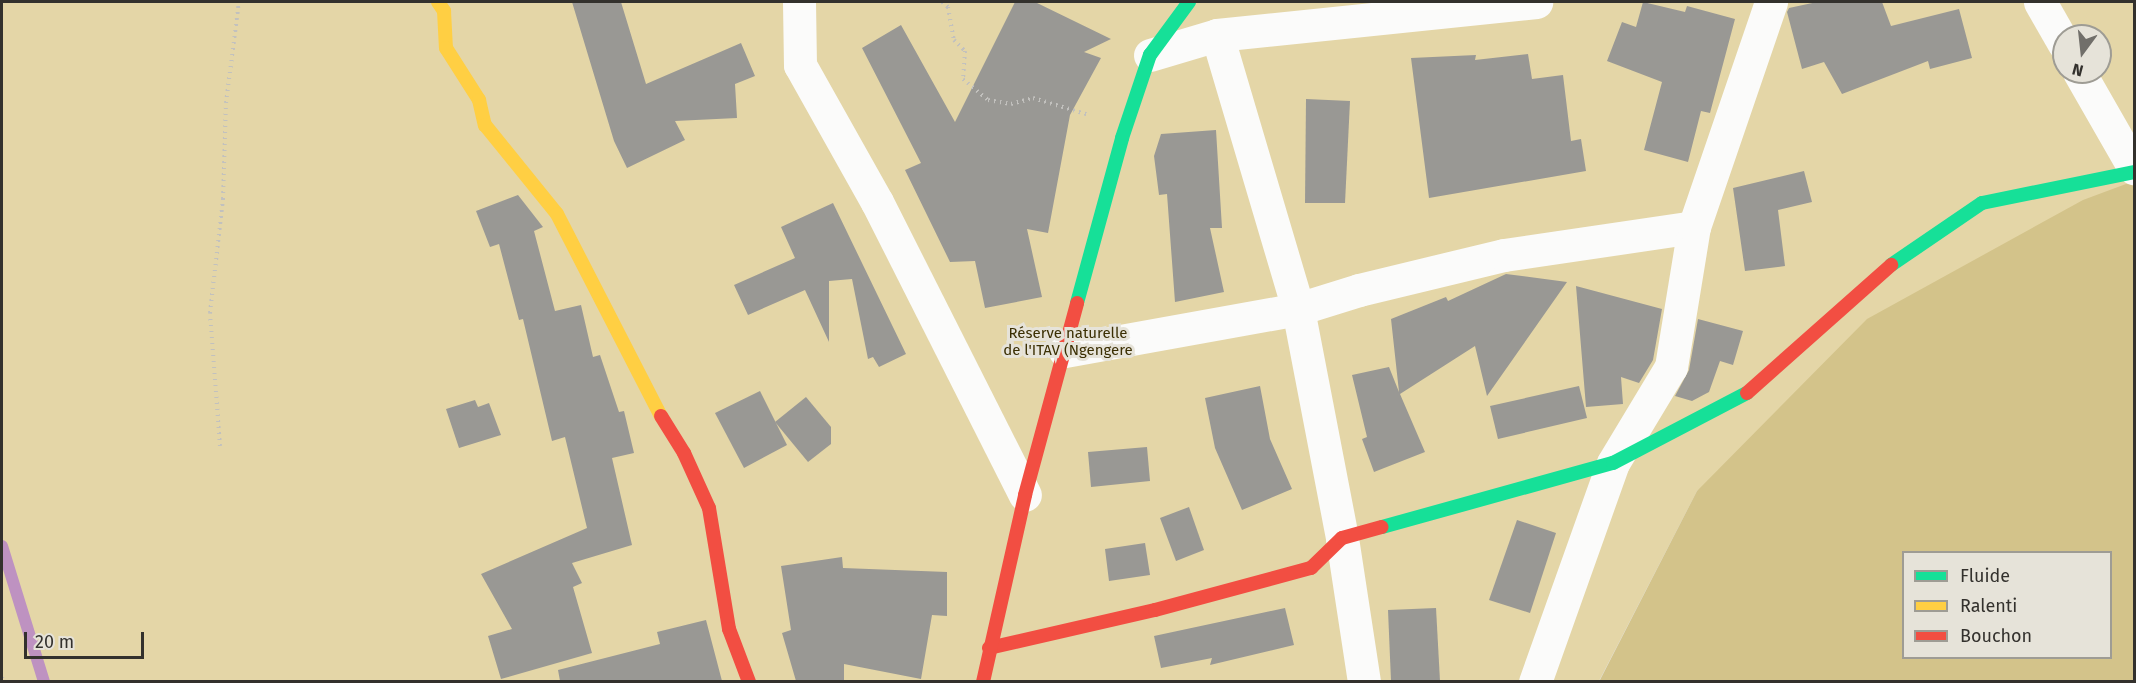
<!DOCTYPE html>
<meta charset="utf-8">
<style>
body{margin:0}
#map{position:relative;width:2136px;height:683px;overflow:hidden;background:#e3e2dc;font-family:"Fira Sans",sans-serif}
div>[style]{position:absolute}
[style*='--x']{left:calc(var(--x)*1px);top:calc(var(--y)*1px);width:calc(var(--w)*1px);rotate:calc(var(--a)*1deg)}
.green>*{inset:0;background:#e4d6a7}
.forest>*{inset:0;background:#d3c38a}
.stream>*{height:12px;margin:-6px;padding:0 6px;transform-origin:6px;border-radius:6px;background:#be92c1}
.building>*{inset:0;background:#999894}
.path>*{height:4px;margin-top:-2px;transform-origin:0;background:repeating-linear-gradient(90deg,#c2c1be 0 1.5px,transparent 0 6px)}
.street>*{height:33px;margin:-16.5px;padding:0 16.5px;transform-origin:16.5px;border-radius:16.5px;background:#fbfbfa}
.fast>*{height:14px;margin:-7px;padding:0 7px;transform-origin:7px;border-radius:7px;background:#16e098}
.slow>*{height:14px;margin:-7px;padding:0 7px;transform-origin:7px;border-radius:7px;background:#ffcf43}
.jam>*{height:14px;margin:-7px;padding:0 7px;transform-origin:7px;border-radius:7px;background:#f24e42}
span{translate:-50% -50%;white-space:nowrap;text-align:center;line-height:1.15;-webkit-text-stroke:6px #e6e3d9;paint-order:stroke}
.park-label{font-size:15px;color:#3b2f03}
.frame{position:absolute;inset:0;border:3px solid #33312d;pointer-events:none}
.legend{position:absolute;left:1902px;top:551px;width:210px;height:108px;box-sizing:border-box;background:#e6e3d9;border:2px solid #9e9c94;margin:0;padding:8px 10px;list-style:none;font-size:18px;color:#33312d}
.legend li{display:flex;align-items:center;gap:12px;height:30px}
.legend b{width:30px;border:2px solid #9e9c94}
.north{position:absolute;left:2052px;top:24px;width:60px;height:60px;box-sizing:border-box;background:#e6e3d9;border:2px solid #9e9c94;border-radius:50%;rotate:195deg;font-size:16px;font-weight:700;line-height:24px;text-align:center;color:#33312d}
.north::after{content:'';display:block;margin:auto;width:21px;height:27px;background:#716f6a;clip-path:polygon(50% 0,100% 100%,50% 72%,0 100%)}
.scale{position:absolute;left:24px;top:632px;width:120px;height:27px;box-sizing:border-box;border:3px solid #33312d;border-top:0;padding-left:8px;font-size:18px;line-height:21px;white-space:nowrap;color:#33312d;-webkit-text-stroke:4px #e6e3d9;paint-order:stroke}
</style>
<div id="map">
<div class="green">
<div style="clip-path:polygon(evenodd,2px 2px,2134px 2px,2134px 181px,1697px 491px,1599px 681px,2px 681px,2px 2px,2064px 36px,2100px 36px,2100px 72px,2064px 72px,2064px 36px)"></div>
</div>
<div class="forest">
<div style="clip-path:polygon(evenodd,2134px 181px,2134px 681px,1599px 682px,1697px 491px,1867px 319px,2083px 200px,2134px 181px,1904px 552px,2110px 552px,2110px 658px,1904px 658px,1904px 552px)"></div>
</div>
<div class="stream">
<div style="--x:2;--y:546;--w:142;--a:72.8"></div>
</div>
<div class="building">
<div style="clip-path:polygon(572px 2px,621px 2px,646px 84px,741px 43px,755px 76px,735px 84px,737px 118px,675px 121px,685px 140px,627px 168px,614px 141px)"></div>
<div style="clip-path:polygon(1015px 2px,1035px 2px,1111px 39px,1084px 52px,1101px 58px,1070px 115px,1048px 233px,1027px 229px,1042px 297px,985px 308px,975px 261px,950px 262px,905px 170px,921px 163px,862px 48px,901px 25px,955px 122px)"></div>
<div style="clip-path:polygon(1643px 2px,1685px 12px,1687px 6px,1735px 19px,1710px 113px,1701px 111px,1688px 162px,1644px 150px,1662px 82px,1607px 61px,1622px 22px,1636px 27px)"></div>
<div style="clip-path:polygon(1817px 2px,1882px 2px,1891px 26px,1959px 9px,1972px 58px,1930px 69px,1928px 61px,1842px 94px,1824px 62px,1802px 69px,1787px 12px,1789px 8px)"></div>
<div style="clip-path:polygon(1528px 54px,1532px 79px,1563px 75px,1571px 141px,1581px 139px,1586px 171px,1429px 198px,1411px 58px,1476px 55px,1475px 60px)"></div>
<div style="clip-path:polygon(1306px 99px,1350px 101px,1345px 203px,1305px 203px)"></div>
<div style="clip-path:polygon(1216px 130px,1222px 228px,1210px 228px,1224px 292px,1175px 302px,1167px 194px,1159px 195px,1154px 156px,1161px 134px)"></div>
<div style="clip-path:polygon(1804px 171px,1812px 202px,1778px 210px,1785px 266px,1745px 271px,1733px 188px)"></div>
<div style="clip-path:polygon(518px 195px,543px 227px,534px 231px,555px 311px,581px 305px,593px 357px,600px 355px,619px 412px,624px 411px,634px 453px,612px 458px,632px 545px,572px 563px,582px 583px,573px 587px,592px 653px,501px 679px,488px 636px,512px 629px,481px 574px,587px 528px,565px 437px,552px 441px,523px 319px,519px 320px,499px 244px,490px 247px,476px 211px)"></div>
<div style="clip-path:polygon(833px 203px,906px 354px,879px 367px,873px 357px,868px 359px,852px 279px,829px 281px,829px 342px,805px 290px,748px 315px,734px 285px,795px 258px,781px 227px)"></div>
<div style="clip-path:polygon(1506px 274px,1567px 282px,1487px 396px,1475px 346px,1400px 394px,1425px 452px,1374px 472px,1362px 439px,1367px 437px,1352px 375px,1389px 367px,1399px 392px,1391px 319px,1446px 297px,1448px 301px)"></div>
<div style="clip-path:polygon(1576px 286px,1662px 309px,1653px 360px,1639px 383px,1621px 377px,1623px 404px,1586px 407px)"></div>
<div style="clip-path:polygon(1698px 319px,1743px 331px,1733px 365px,1720px 361px,1709px 392px,1692px 401px,1675px 396px,1689px 370px)"></div>
<div style="clip-path:polygon(1260px 386px,1270px 439px,1292px 489px,1242px 510px,1215px 448px,1205px 398px)"></div>
<div style="clip-path:polygon(1579px 386px,1587px 418px,1498px 439px,1490px 406px)"></div>
<div style="clip-path:polygon(760px 391px,787px 445px,744px 468px,715px 413px)"></div>
<div style="clip-path:polygon(806px 397px,831px 427px,831px 444px,808px 462px,775px 422px)"></div>
<div style="clip-path:polygon(475px 400px,478px 407px,489px 403px,501px 435px,459px 448px,446px 409px)"></div>
<div style="clip-path:polygon(1147px 447px,1150px 481px,1091px 487px,1088px 452px)"></div>
<div style="clip-path:polygon(1189px 507px,1204px 550px,1176px 561px,1160px 518px)"></div>
<div style="clip-path:polygon(1517px 520px,1556px 533px,1530px 613px,1489px 600px)"></div>
<div style="clip-path:polygon(1145px 543px,1150px 575px,1109px 581px,1105px 549px)"></div>
<div style="clip-path:polygon(842px 557px,843px 568px,947px 572px,947px 616px,932px 615px,921px 679px,844px 664px,844px 681px,796px 681px,782px 633px,791px 630px,781px 566px)"></div>
<div style="clip-path:polygon(1285px 608px,1294px 645px,1210px 665px,1212px 658px,1161px 668px,1154px 636px)"></div>
<div style="clip-path:polygon(1436px 608px,1440px 681px,1391px 681px,1388px 610px)"></div>
<div style="clip-path:polygon(706px 620px,722px 681px,560px 681px,558px 670px,660px 644px,657px 632px)"></div>
</div>
<div class="path">
<div style="--x:942;--y:2;--w:8;--a:40"></div>
<div style="--x:948;--y:7;--w:34;--a:80"></div>
<div style="--x:954;--y:40;--w:16;--a:45"></div>
<div style="--x:965;--y:51;--w:28;--a:94"></div>
<div style="--x:963;--y:79;--w:33;--a:40"></div>
<div style="--x:988;--y:100;--w:23;--a:10"></div>
<div style="--x:1011;--y:104;--w:23;--a:-15"></div>
<div style="--x:1033;--y:98;--w:59;--a:16.9"></div>
<div style="--x:220;--y:446;--w:133;--a:-94.3"></div>
<div style="--x:210;--y:313;--w:115;--a:-83.5"></div>
<div style="--x:223;--y:199;--w:96;--a:-88.2"></div>
<div style="--x:226;--y:103;--w:102;--a:-82.7"></div>
<div style="--x:2;--y:677;--w:5;--a:79"></div>
</div>
<div class="street">
<div style="--x:799;--y:2;--w:63;--a:89.1"></div>
<div style="--x:800;--y:65;--w:157;--a:60.7"></div>
<div style="--x:877;--y:202;--w:328;--a:63.2"></div>
<div style="--x:2040;--y:2;--w:48;--a:60.3"></div>
<div style="--x:1217;--y:35;--w:286;--a:73.5"></div>
<div style="--x:1298;--y:309;--w:233;--a:79.1"></div>
<div style="--x:1342;--y:538;--w:146;--a:81.3"></div>
<div style="--x:1150;--y:55;--w:70;--a:-16.6"></div>
<div style="--x:1217;--y:35;--w:321;--a:-5.9"></div>
<div style="--x:2079;--y:72;--w:111;--a:60.2"></div>
<div style="--x:1065;--y:351;--w:237;--a:-10.2"></div>
<div style="--x:1298;--y:309;--w:64;--a:-17.3"></div>
<div style="--x:1359;--y:290;--w:149;--a:-13.6"></div>
<div style="--x:1504;--y:255;--w:192;--a:-8.4"></div>
<div style="--x:1535;--y:682;--w:232;--a:-70.4"></div>
<div style="--x:1613;--y:463;--w:112;--a:-58.9"></div>
<div style="--x:1671;--y:367;--w:142;--a:-80.7"></div>
<div style="--x:1694;--y:227;--w:238;--a:-71.1"></div>
</div>
<div class="fast">
<div style="--x:1891;--y:265;--w:110;--a:-34.3"></div>
<div style="--x:1982;--y:203;--w:155;--a:-11.5"></div>
<div style="--x:1077;--y:303;--w:171;--a:-74.7"></div>
<div style="--x:1122;--y:138;--w:88;--a:-71.4"></div>
<div style="--x:1150;--y:55;--w:66;--a:-53.7"></div>
<div style="--x:1382;--y:527;--w:240;--a:-15.5"></div>
<div style="--x:1613;--y:463;--w:151;--a:-27.6"></div>
</div>
<div class="slow">
<div style="--x:438;--y:2;--w:11;--a:56"></div>
<div style="--x:444;--y:11;--w:37;--a:87"></div>
<div style="--x:446;--y:48;--w:62;--a:57.6"></div>
<div style="--x:479;--y:100;--w:26;--a:77"></div>
<div style="--x:485;--y:125;--w:114;--a:51"></div>
<div style="--x:557;--y:214;--w:227;--a:62.8"></div>
</div>
<div class="jam">
<div style="--x:1747;--y:393;--w:193;--a:-41.6"></div>
<div style="--x:661;--y:416;--w:44;--a:58.1"></div>
<div style="--x:684;--y:453;--w:60;--a:65.6"></div>
<div style="--x:709;--y:508;--w:123;--a:80.6"></div>
<div style="--x:729;--y:629;--w:57;--a:69.3"></div>
<div style="--x:989;--y:648;--w:170;--a:-12.9"></div>
<div style="--x:1155;--y:610;--w:162;--a:-15.1"></div>
<div style="--x:1311;--y:568;--w:43;--a:-44.1"></div>
<div style="--x:1342;--y:538;--w:41;--a:-15.4"></div>
<div style="--x:983;--y:682;--w:192;--a:-77.3"></div>
<div style="--x:1025;--y:495;--w:199;--a:-74.8"></div>
</div>
<div class="park-label">
<span style="left:1068px;top:342px">Réserve naturelle<br>de l'ITAV (Ngengere</span>
</div>
<div class="frame"></div>
<ul class="legend">
<li><b style="height:8px;background:#16e098"></b>Fluide</li>
<li><b style="height:8px;background:#ffcf43"></b>Ralenti</li>
<li><b style="height:8px;background:#f24e42"></b>Bouchon</li>
</ul>
<div class="north">N</div>
<div class="scale">20 m</div>
</div>
